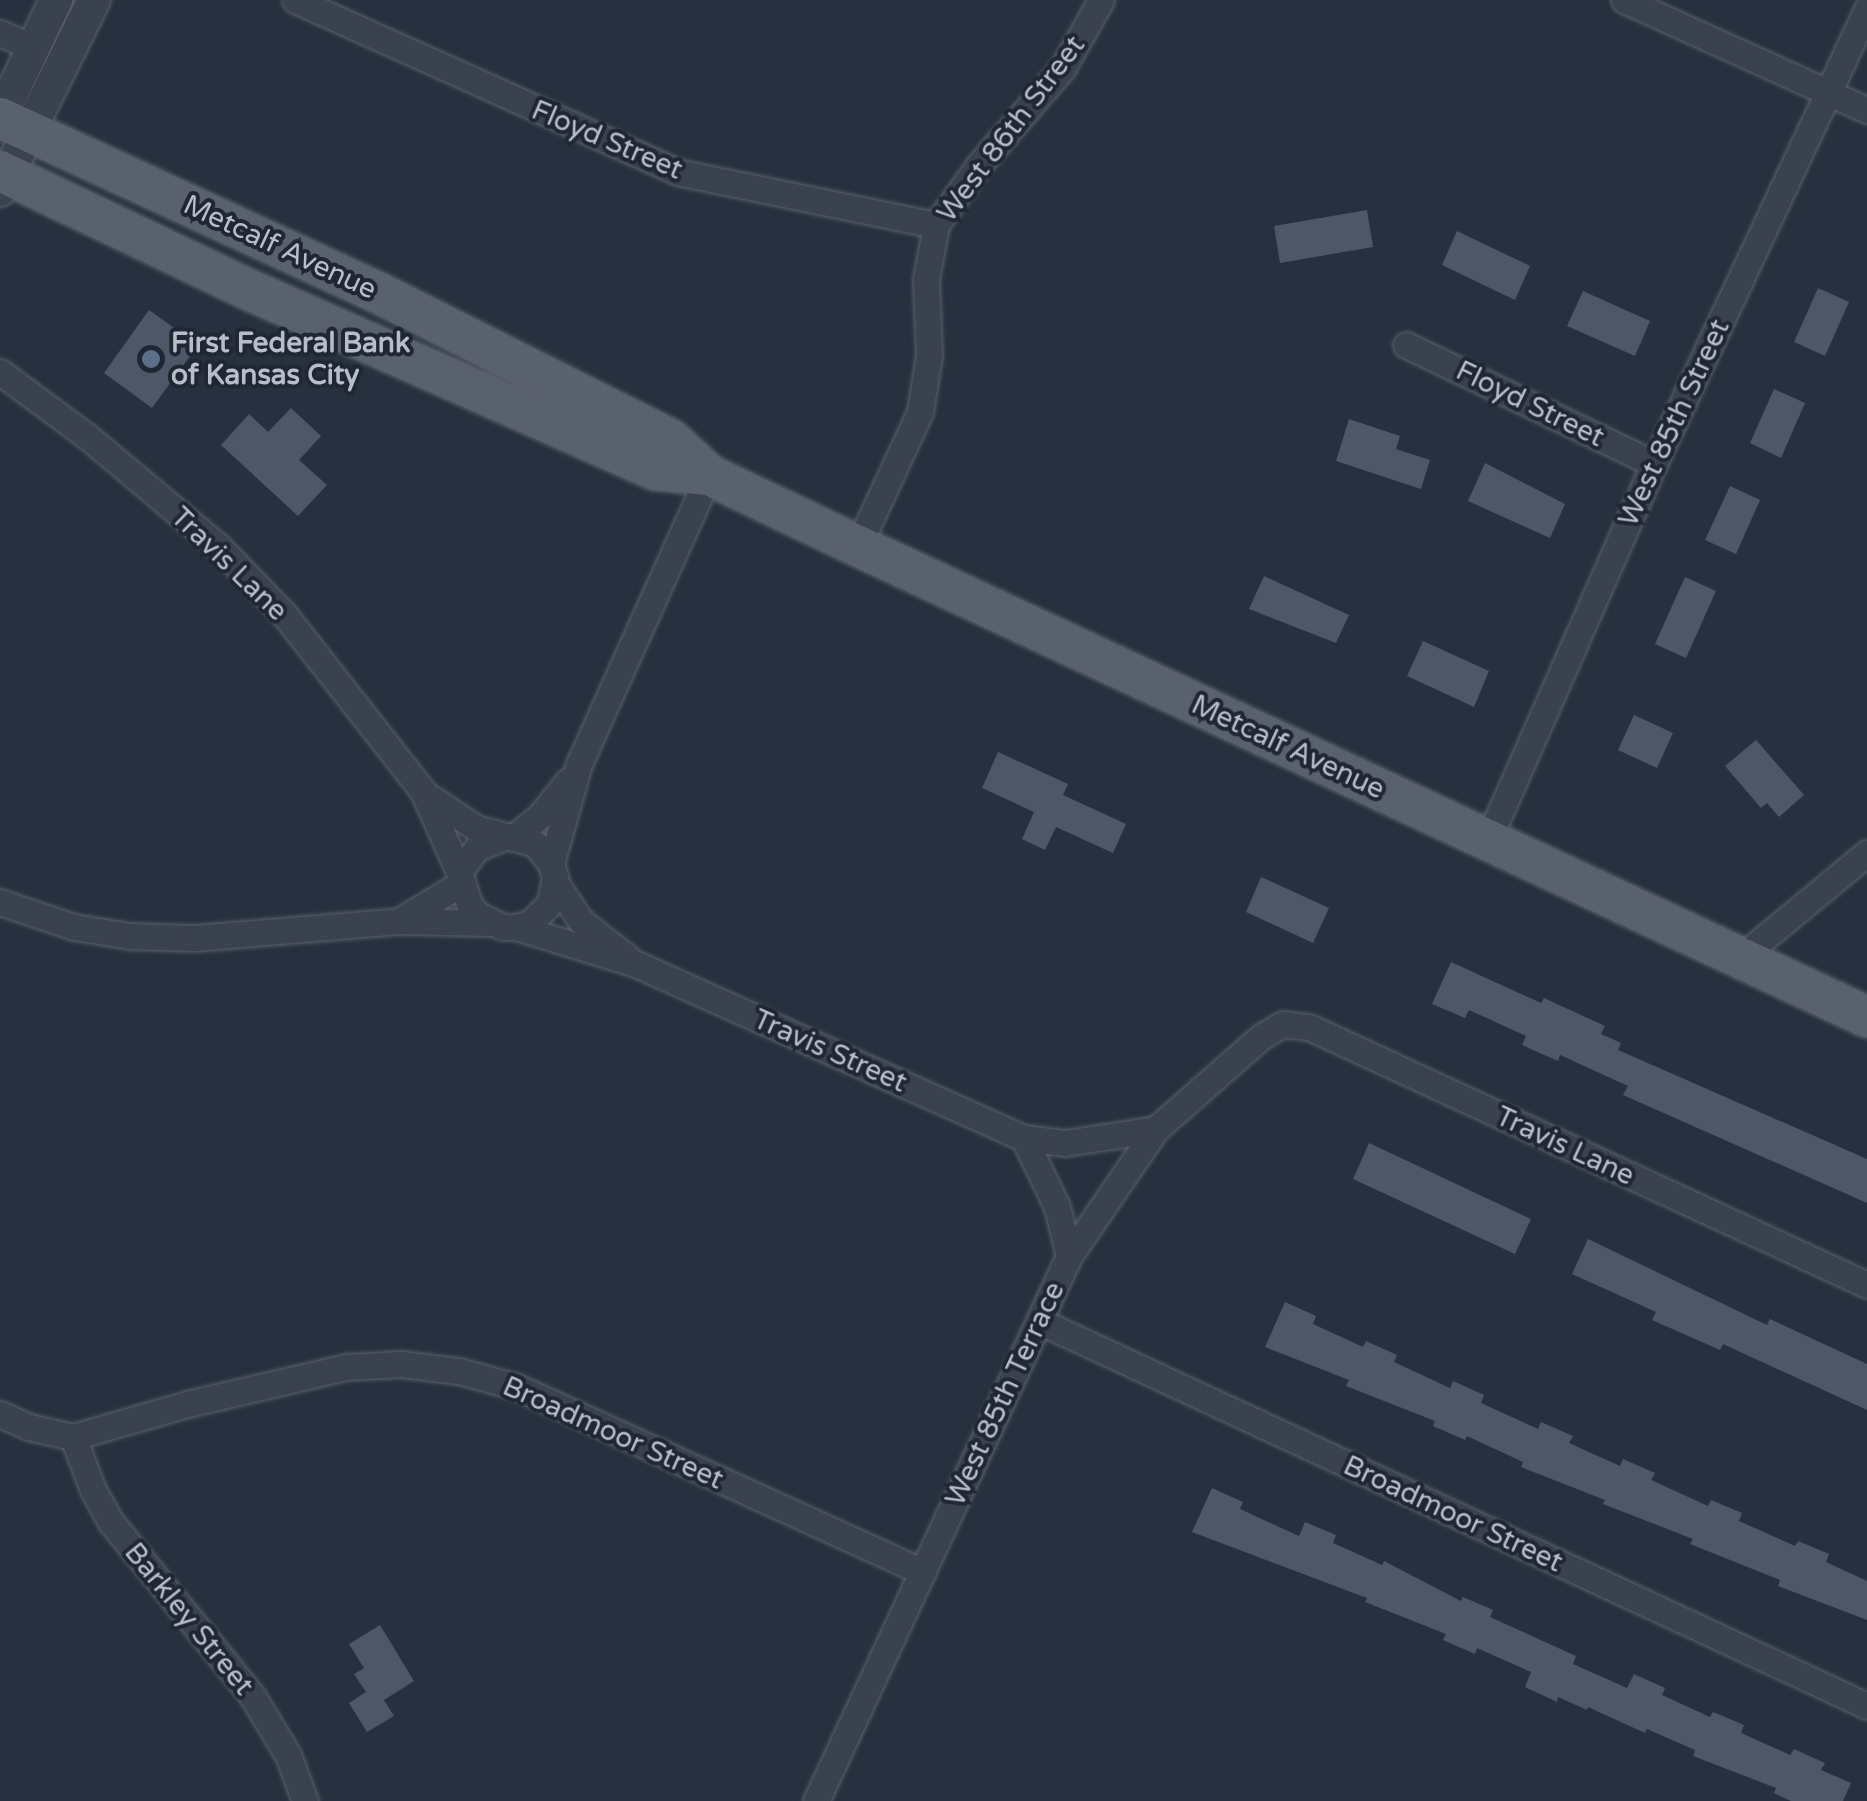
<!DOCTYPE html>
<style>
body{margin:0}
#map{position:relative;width:1867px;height:1801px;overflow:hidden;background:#27303f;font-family:"Varela Round",sans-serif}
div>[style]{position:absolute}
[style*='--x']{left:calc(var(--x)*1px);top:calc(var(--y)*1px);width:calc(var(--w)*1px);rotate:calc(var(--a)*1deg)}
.building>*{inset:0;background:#4e5768}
.roads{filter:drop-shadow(0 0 2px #59606c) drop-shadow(0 0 2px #59606c)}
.minor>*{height:25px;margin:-12.5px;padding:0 12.5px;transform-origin:12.5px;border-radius:12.5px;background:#3b424f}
.tertiary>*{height:32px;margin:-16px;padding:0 16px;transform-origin:16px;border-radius:16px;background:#3b424f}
.primary>*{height:40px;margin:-20px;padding:0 20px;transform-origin:20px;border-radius:20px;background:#59616f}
.dots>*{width:28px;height:28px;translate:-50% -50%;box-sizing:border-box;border:5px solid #202734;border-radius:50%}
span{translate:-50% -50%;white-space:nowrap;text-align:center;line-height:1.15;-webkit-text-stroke:8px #202734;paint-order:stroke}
.street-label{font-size:28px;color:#b8bec9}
.poi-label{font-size:28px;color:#b8bec9;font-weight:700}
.left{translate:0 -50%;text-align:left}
</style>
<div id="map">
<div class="building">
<div style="clip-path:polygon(1367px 210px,1373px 247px,1280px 263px,1274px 226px)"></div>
<div style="clip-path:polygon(1457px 231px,1530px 266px,1515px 300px,1442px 265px)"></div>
<div style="clip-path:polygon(1818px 288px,1849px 302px,1825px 356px,1794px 342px)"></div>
<div style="clip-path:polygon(1583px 291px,1650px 321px,1635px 356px,1567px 326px)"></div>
<div style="clip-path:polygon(149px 310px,198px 345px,152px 408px,104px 373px)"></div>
<div style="clip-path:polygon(1774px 389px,1805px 403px,1781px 458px,1750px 443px)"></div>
<div style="clip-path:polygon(291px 408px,321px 436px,299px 460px,327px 485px,298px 516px,221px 445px,249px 414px,268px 432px)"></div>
<div style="clip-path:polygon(1349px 419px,1400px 436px,1396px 449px,1430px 460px,1421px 489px,1336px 461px)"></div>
<div style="clip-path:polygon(1485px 463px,1565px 504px,1550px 538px,1468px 501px)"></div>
<div style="clip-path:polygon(1730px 486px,1760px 500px,1736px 554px,1705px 540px)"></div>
<div style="clip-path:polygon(1264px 576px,1349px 615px,1336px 643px,1249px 609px)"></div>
<div style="clip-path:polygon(1685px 577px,1716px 591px,1686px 658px,1655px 644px)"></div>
<div style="clip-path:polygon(1423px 641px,1489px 671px,1474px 707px,1407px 676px)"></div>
<div style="clip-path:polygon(1634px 715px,1673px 733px,1657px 768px,1618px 750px)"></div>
<div style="clip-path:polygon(1756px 740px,1804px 795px,1779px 817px,1767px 803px,1761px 808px,1725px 766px)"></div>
<div style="clip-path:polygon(998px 752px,1068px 784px,1063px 795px,1126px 824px,1113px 853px,1056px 827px,1045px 850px,1022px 839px,1034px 812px,982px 788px)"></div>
<div style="clip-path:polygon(1261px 877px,1329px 908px,1313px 943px,1246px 912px)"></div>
<div style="clip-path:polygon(1451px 962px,1541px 1003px,1544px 998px,1605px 1026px,1601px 1034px,1621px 1043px,1618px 1050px,1867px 1159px,1867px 1203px,1623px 1095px,1628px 1086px,1560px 1055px,1558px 1061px,1522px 1045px,1526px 1036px,1469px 1010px,1465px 1018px,1432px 1004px)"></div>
<div style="clip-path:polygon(1369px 1143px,1531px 1219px,1515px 1254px,1353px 1179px)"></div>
<div style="clip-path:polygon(1588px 1239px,1767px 1325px,1770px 1319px,1867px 1364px,1867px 1410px,1723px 1344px,1720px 1350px,1652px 1320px,1656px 1312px,1572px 1274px)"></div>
<div style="clip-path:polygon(1285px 1302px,1316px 1316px,1313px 1324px,1363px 1347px,1366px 1341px,1397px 1355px,1394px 1362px,1450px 1388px,1453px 1381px,1484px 1395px,1481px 1403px,1538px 1429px,1541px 1422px,1573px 1436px,1569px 1443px,1620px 1466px,1623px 1459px,1655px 1473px,1651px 1480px,1708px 1506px,1711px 1500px,1742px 1513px,1739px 1521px,1795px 1546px,1798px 1541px,1829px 1554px,1826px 1562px,1867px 1581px,1867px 1620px,1778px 1586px,1780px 1580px,1690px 1544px,1693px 1539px,1603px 1504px,1605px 1500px,1521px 1467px,1523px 1462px,1467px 1436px,1465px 1440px,1433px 1426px,1435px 1421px,1346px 1386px,1349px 1380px,1265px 1347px)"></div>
<div style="clip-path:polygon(1212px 1488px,1243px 1502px,1240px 1509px,1299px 1536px,1305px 1522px,1336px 1535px,1333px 1543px,1382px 1565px,1384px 1561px,1461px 1601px,1463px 1597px,1493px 1610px,1490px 1617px,1576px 1656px,1573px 1664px,1627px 1688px,1634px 1674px,1665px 1688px,1662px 1695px,1710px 1717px,1713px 1712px,1744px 1725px,1741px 1733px,1790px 1755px,1794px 1749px,1825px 1763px,1821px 1770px,1851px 1783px,1843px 1801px,1791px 1801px,1774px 1793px,1776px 1788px,1693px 1756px,1695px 1750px,1647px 1729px,1645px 1733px,1588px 1707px,1587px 1710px,1558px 1697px,1557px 1702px,1525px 1687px,1531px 1672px,1477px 1648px,1475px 1654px,1443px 1640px,1446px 1634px,1365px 1602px,1367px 1598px,1192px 1532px)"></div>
<div style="clip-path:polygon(380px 1625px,414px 1681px,384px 1700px,394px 1716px,367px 1732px,349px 1703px,366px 1692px,354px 1674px,364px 1668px,349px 1644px)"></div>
</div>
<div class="roads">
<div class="minor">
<div style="--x:295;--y:0;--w:419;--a:24.2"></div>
<div style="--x:677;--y:172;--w:264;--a:11.6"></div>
<div style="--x:1624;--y:0;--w:267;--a:24.4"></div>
<div style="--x:0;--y:33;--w:36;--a:24"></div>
<div style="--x:1406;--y:345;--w:275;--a:25.6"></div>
<div style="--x:0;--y:372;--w:109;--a:36.5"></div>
<div style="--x:88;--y:437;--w:170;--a:40"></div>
<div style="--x:218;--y:546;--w:95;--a:45.9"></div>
<div style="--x:284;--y:614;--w:225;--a:51.9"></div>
<div style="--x:423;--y:791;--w:89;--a:66"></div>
<div style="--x:858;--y:546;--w:148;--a:-65.2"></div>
<div style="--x:920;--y:412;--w:58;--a:-81"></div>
<div style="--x:929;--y:355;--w:76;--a:-92.3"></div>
<div style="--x:926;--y:279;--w:55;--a:-79.5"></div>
<div style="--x:936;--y:225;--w:74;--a:-54.4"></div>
<div style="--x:979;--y:165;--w:127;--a:-49.2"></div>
<div style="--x:1062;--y:69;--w:79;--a:-60.5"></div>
<div style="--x:431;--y:798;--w:54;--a:33.7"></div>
<div style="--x:476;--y:828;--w:31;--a:15"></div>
<div style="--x:506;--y:836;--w:30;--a:15"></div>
<div style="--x:535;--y:844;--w:26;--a:51"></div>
<div style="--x:551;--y:864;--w:14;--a:73"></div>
<div style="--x:555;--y:877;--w:26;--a:101"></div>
<div style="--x:550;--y:903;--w:28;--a:135"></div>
<div style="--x:530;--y:923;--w:15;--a:164"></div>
<div style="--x:516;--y:927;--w:13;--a:180"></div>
<div style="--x:503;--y:927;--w:28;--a:-154"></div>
<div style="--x:478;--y:915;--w:14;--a:-129"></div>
<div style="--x:469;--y:904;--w:34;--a:-107"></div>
<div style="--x:459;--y:872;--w:30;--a:-53"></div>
<div style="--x:477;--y:848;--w:31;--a:-22"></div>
<div style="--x:514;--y:837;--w:33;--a:-39"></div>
<div style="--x:540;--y:816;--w:45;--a:-51.3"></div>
<div style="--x:1488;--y:840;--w:411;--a:-66.2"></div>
<div style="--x:1654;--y:464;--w:502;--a:-64.91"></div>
<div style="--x:551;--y:864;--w:104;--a:-74.4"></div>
<div style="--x:579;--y:764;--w:317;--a:-65.8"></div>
<div style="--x:555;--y:882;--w:47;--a:56.3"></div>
<div style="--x:581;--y:921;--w:60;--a:38.2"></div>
<div style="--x:0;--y:902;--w:78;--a:18.7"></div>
<div style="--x:74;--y:927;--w:57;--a:9.1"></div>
<div style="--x:130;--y:936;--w:64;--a:1.8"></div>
<div style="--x:194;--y:938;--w:206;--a:-4.7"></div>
<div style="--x:399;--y:921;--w:90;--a:1.3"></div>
<div style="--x:399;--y:921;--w:74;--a:-31.1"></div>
<div style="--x:516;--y:927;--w:126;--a:17.1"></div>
<div style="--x:636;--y:964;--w:425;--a:24.2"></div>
<div style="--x:1024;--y:1138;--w:41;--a:7"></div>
<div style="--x:1065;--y:1143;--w:92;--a:-8.7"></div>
<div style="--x:1740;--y:958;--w:165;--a:-39.6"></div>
<div style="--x:1024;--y:1138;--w:76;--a:64.4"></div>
<div style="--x:1057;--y:1207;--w:50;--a:76.2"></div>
<div style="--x:1039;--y:1321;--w:913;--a:24.94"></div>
<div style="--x:0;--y:1414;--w:32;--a:24"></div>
<div style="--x:29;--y:1427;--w:45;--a:12.8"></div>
<div style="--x:73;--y:1437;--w:119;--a:-16.1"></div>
<div style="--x:187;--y:1404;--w:163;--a:-13.1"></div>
<div style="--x:346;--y:1367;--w:55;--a:-3.1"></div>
<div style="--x:401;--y:1364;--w:58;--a:6.9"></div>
<div style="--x:459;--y:1371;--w:60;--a:15.4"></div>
<div style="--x:517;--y:1387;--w:446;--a:24.5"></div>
<div style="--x:73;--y:1437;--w:57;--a:69.3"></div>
<div style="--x:93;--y:1490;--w:37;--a:61"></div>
<div style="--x:111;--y:1522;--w:225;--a:50.9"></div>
<div style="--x:253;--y:1697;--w:68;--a:58.9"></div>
<div style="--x:288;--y:1755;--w:49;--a:69.7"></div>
<div style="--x:816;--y:1801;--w:601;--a:-65.1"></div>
<div style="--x:1069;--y:1256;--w:154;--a:-55.6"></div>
<div style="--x:1156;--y:1129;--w:141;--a:-41.3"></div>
<div style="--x:1262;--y:1036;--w:24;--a:-30"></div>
<div style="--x:1283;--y:1024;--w:26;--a:7"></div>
<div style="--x:1309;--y:1027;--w:615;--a:24.81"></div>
</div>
<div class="tertiary">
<div style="--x:0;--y:118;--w:131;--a:-64.6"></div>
<div style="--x:0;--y:190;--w:212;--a:-63.7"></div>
</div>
<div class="primary">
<div style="--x:0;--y:118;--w:415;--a:24.8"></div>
<div style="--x:377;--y:292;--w:329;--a:26.7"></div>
<div style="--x:671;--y:440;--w:52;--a:42.6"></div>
<div style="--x:709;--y:475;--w:165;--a:25.5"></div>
<div style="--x:858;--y:546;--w:1114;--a:25.02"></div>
<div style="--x:0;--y:171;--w:281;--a:25.5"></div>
<div style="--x:254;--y:292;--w:440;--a:23.9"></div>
<div style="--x:656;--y:470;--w:53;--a:5.4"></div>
</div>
</div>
<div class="dots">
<div style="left:151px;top:359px;background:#5c6f8a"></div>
</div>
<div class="street-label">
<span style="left:1011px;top:129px;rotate:-53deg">West 86th Street</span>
<span style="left:607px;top:140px;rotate:23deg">Floyd Street</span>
<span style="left:280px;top:247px;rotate:25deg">Metcalf Avenue</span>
<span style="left:1530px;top:404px;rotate:26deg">Floyd Street</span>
<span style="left:1674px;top:423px;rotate:-65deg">West 85th Street</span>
<span style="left:229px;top:564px;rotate:44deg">Travis Lane</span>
<span style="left:1288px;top:747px;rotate:25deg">Metcalf Avenue</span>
<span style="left:830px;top:1051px;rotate:24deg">Travis Street</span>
<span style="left:1565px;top:1146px;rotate:25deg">Travis Lane</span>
<span style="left:1005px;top:1394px;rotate:-65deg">West 85th Terrace</span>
<span style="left:613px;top:1433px;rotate:24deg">Broadmoor Street</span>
<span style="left:1453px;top:1514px;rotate:25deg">Broadmoor Street</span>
<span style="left:189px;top:1619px;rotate:51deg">Barkley Street</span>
</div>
<div class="poi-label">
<span class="left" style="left:171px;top:359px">First Federal Bank<br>of Kansas City</span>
</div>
</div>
